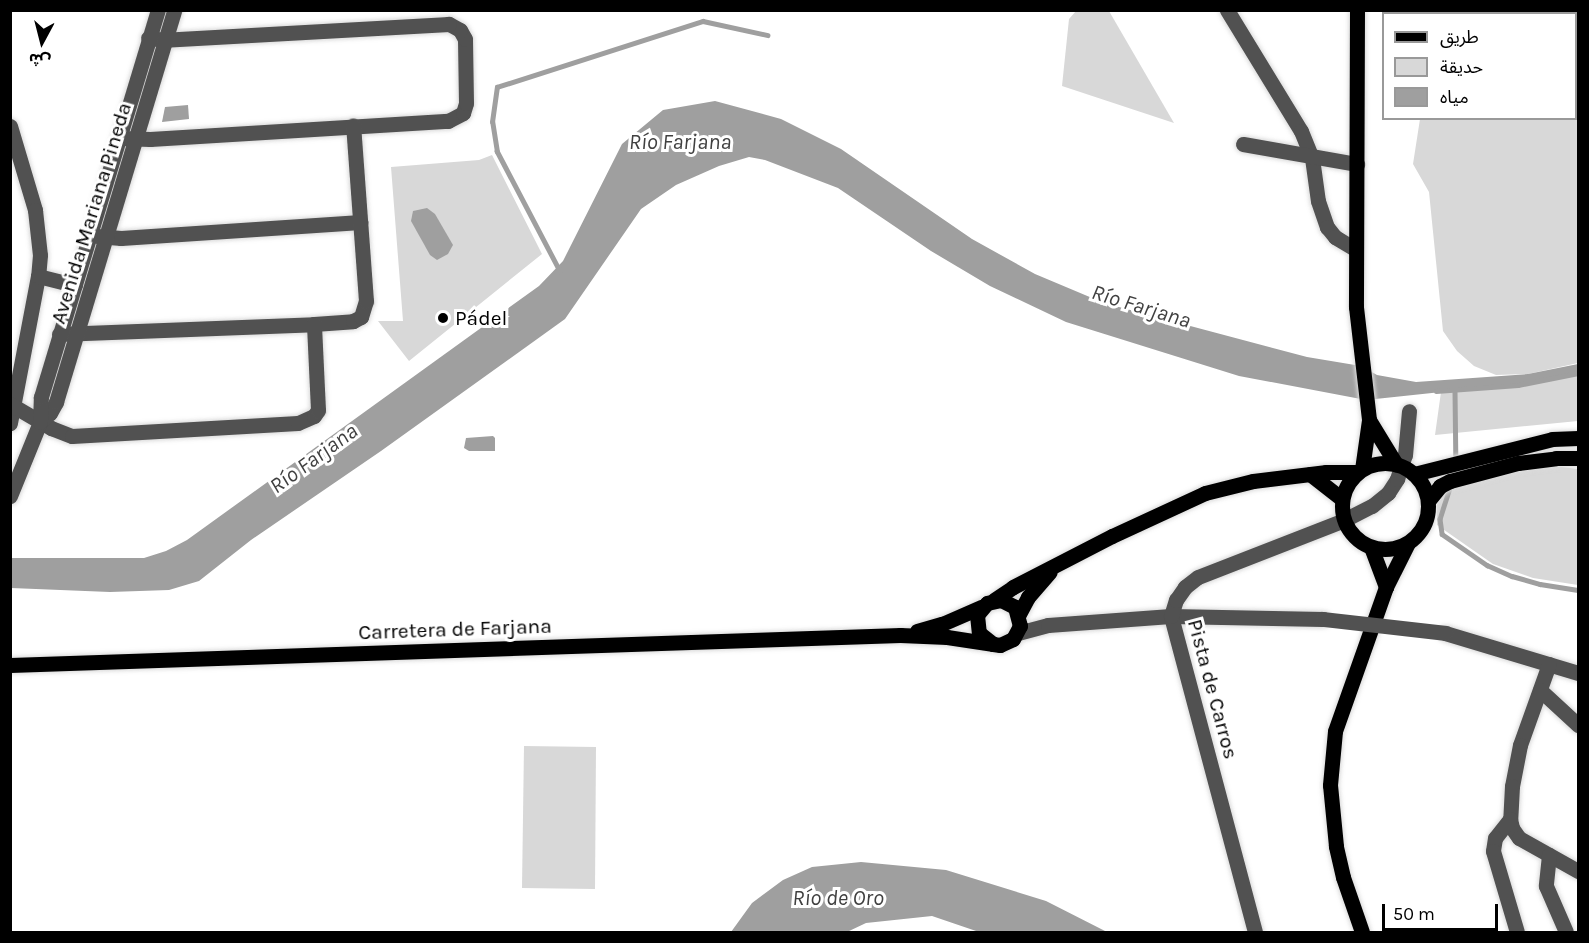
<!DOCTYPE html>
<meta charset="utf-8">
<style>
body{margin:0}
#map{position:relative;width:1589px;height:943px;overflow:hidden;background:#fff;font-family:Karla,"Noto Sans Arabic",sans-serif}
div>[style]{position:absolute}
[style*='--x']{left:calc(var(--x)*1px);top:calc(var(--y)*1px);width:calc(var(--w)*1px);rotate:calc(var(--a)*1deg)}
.green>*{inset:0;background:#d8d8d8}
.water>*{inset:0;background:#9f9f9f}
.stream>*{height:4.5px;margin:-2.25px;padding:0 2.25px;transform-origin:2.25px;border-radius:2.25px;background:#9f9f9f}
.roads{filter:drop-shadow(0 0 2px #dbdbdb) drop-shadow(0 0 2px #dbdbdb)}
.minor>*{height:15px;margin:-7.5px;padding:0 7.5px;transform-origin:7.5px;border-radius:7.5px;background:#515151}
.major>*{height:15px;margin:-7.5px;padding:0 7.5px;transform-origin:7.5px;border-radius:7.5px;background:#000}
.major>.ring{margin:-7.5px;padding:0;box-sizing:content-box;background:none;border:15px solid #000;border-radius:50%}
.minor-bridge>*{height:15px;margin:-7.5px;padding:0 7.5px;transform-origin:7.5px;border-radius:7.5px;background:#515151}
.dots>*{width:16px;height:16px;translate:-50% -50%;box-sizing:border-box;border:3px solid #fff;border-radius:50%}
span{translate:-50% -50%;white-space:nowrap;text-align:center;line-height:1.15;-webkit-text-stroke:6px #fff;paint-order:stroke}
.street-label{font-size:21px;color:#000}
.poi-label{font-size:21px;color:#000}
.left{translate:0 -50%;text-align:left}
.water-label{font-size:22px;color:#404040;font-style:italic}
.frame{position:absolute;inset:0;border:12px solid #000;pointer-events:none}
.legend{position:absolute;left:1382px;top:12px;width:195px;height:108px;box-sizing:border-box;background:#fff;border:2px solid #999;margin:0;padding:8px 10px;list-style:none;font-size:18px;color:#000}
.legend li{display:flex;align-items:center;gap:12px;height:30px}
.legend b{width:30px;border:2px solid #999}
.north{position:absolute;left:12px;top:12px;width:60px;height:60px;-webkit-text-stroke:4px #fff;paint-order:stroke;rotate:187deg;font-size:16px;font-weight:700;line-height:24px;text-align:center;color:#000}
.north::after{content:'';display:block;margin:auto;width:21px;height:27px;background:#000;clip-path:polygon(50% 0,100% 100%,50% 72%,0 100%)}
.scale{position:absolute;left:1382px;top:904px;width:116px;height:27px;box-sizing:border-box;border:3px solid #000;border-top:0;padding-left:8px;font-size:18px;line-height:21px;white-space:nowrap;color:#000;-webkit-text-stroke:4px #fff;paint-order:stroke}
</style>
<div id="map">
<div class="green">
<div style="clip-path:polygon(1076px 11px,1109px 11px,1174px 123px,1062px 86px,1069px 19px)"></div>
<div style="clip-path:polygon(1391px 11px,1578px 11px,1578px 363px,1528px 374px,1496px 375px,1474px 366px,1457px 351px,1443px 331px,1429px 192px,1413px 164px,1420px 119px,1576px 118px,1576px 14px,1392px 14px)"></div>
<div style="clip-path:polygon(492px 155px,542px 254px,409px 361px,378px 321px,403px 321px,391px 167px,479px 160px)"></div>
<div style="clip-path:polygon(1578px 373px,1578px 421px,1435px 435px,1441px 392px,1518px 385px)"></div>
<div style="clip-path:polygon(1554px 466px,1578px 469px,1578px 585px,1533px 578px,1493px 564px,1437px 525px,1437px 504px,1451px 483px)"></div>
<div style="clip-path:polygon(524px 746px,596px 747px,595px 889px,522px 888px)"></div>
</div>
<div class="water">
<div style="clip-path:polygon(715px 101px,781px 119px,841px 149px,972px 239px,1035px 274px,1104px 303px,1307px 357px,1361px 366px,1377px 375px,1416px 382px,1528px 374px,1578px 364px,1578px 373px,1535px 382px,1366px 400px,1239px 376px,1066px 322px,990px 286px,931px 251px,838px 188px,765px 160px,749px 157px,719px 166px,676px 185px,641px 209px,565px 319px,381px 451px,251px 540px,199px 581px,169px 590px,110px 592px,11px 588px,11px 558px,144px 558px,166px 551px,187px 540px,539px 286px,563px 261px,622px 144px,663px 110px)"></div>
<div style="clip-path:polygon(188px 105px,189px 119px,162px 122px,165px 107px)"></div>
<div style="clip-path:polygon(427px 208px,435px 214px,453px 245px,448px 254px,437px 260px,430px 255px,411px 221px,413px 211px)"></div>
<div style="clip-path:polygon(493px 436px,495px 438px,495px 451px,469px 451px,464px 448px,466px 438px)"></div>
<div style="clip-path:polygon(861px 862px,946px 870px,1046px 901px,1107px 932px,979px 932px,932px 916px,866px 923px,847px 932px,731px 932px,752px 903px,783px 880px,812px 867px)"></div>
</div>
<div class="stream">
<div style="--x:560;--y:272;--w:136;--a:-117.7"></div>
<div style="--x:497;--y:152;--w:30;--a:-99"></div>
<div style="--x:492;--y:122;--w:35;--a:-82"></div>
<div style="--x:497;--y:87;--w:216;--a:-17.8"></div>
<div style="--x:703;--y:21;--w:66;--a:12.3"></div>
<div style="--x:1436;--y:391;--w:82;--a:-4.2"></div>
<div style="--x:1518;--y:385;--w:61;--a:-11.3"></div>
<div style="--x:1455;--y:391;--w:78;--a:89.3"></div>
<div style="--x:1456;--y:469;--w:52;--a:107.7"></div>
<div style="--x:1440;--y:519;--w:15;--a:82"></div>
<div style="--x:1442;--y:534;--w:55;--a:34.6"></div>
<div style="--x:1487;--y:565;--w:27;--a:24"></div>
<div style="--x:1512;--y:576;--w:29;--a:16"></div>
<div style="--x:1540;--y:584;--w:38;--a:9"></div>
</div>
<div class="roads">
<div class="minor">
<div style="--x:1227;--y:10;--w:142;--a:58.6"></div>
<div style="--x:1301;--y:131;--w:29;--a:68"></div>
<div style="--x:1312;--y:158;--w:43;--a:82.1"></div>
<div style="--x:1318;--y:201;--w:28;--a:71"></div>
<div style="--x:1327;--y:227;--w:13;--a:51"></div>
<div style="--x:1335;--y:237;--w:23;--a:31"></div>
<div style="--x:10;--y:126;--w:88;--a:73.4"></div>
<div style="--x:35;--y:210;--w:45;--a:83.7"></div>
<div style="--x:40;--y:255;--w:21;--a:95"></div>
<div style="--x:38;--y:276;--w:150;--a:100.8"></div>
<div style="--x:120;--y:138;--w:30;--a:2"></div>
<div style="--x:150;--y:139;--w:299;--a:-3.5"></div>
<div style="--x:448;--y:121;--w:17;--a:-28"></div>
<div style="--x:463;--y:113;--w:10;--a:-73"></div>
<div style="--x:466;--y:103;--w:64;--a:-90.9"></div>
<div style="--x:465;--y:39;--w:10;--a:-119"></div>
<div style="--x:460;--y:30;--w:13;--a:-151"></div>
<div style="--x:449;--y:24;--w:284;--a:176.8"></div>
<div style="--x:165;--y:40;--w:17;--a:-173"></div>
<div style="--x:1243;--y:144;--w:116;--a:10"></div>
<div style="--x:97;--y:236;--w:24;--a:5"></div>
<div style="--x:121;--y:238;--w:240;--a:-3.8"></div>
<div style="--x:38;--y:276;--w:38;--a:14"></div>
<div style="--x:59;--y:334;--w:255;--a:-2.2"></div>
<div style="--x:314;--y:324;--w:39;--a:-4"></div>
<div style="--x:353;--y:321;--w:9;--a:-27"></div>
<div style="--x:361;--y:317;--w:17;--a:-73"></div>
<div style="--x:366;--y:301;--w:176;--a:-94.2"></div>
<div style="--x:10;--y:404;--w:48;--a:30.3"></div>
<div style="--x:51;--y:428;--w:22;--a:21"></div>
<div style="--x:72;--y:436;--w:226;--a:-3.3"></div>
<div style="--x:298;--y:423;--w:17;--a:-24"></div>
<div style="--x:314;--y:416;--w:7;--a:-56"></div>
<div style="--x:318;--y:410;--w:86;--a:-92.7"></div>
<div style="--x:40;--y:422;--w:13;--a:-42"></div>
<div style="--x:50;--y:413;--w:13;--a:-61"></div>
<div style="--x:56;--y:402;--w:409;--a:-73.2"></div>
<div style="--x:10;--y:496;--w:80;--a:-67.9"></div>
<div style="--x:40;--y:422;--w:25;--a:-88"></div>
<div style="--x:41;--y:397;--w:404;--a:-73.2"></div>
<div style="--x:1018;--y:633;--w:31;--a:-15"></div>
<div style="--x:1048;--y:625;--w:123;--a:-4.2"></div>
<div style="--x:1171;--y:616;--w:152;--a:1.1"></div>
<div style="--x:1445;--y:633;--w:139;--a:16.7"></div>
<div style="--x:1549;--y:664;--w:86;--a:109.7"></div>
<div style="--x:1520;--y:745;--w:42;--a:101"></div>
<div style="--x:1512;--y:786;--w:33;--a:93"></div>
<div style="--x:1510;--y:819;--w:9;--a:77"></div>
<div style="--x:1512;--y:828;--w:12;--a:55"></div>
<div style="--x:1519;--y:838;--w:68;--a:29.2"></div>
<div style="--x:1540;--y:690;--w:52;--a:42.6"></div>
<div style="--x:1510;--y:819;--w:24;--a:128"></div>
<div style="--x:1495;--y:838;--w:13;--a:99"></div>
<div style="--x:1493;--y:851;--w:84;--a:73.5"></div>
<div style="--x:1549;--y:855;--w:31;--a:96"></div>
<div style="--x:1546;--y:886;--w:50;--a:66.5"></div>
<div style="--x:1255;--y:932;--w:327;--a:-104.9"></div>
<div style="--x:1171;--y:616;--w:17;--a:-73"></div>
<div style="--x:1176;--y:600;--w:16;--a:-55"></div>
<div style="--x:1185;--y:587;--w:16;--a:-38"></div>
<div style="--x:1198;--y:577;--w:157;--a:-21.3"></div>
<div style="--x:1344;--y:520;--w:31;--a:-27"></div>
<div style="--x:1372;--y:506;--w:21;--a:-39"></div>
<div style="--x:1388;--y:493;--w:17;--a:-57"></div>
<div style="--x:1397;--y:479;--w:25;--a:-72"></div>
<div style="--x:1405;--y:455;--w:44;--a:-84.8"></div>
</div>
<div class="major">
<div style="--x:1357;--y:10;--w:297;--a:90.2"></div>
<div style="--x:1356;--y:307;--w:114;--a:83.4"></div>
<div style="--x:1369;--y:420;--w:49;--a:98.1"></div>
<div style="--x:1369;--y:420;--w:52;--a:58.5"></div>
<div class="ring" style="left:1342px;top:463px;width:71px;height:71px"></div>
<div style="--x:1310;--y:474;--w:41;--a:38"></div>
<div style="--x:1414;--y:474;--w:142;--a:-14.2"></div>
<div style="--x:1552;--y:439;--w:26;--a:-2"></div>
<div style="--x:1428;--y:501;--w:19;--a:-51"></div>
<div style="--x:1440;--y:486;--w:11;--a:-27"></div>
<div style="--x:1450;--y:481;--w:70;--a:-14.8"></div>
<div style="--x:1518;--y:463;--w:38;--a:-7"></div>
<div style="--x:1556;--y:458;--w:22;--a:0"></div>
<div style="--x:1371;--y:547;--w:43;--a:69.4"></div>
<div style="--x:994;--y:600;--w:23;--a:-34"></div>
<div style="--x:1013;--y:587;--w:111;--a:-27.3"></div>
<div style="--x:1112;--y:536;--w:102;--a:-24.8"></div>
<div style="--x:1205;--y:493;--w:49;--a:-14"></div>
<div style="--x:1253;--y:481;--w:74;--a:-7"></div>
<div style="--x:1326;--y:472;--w:32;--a:0"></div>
<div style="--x:1019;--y:614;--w:19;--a:-62"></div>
<div style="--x:1028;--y:597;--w:33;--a:-49"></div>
<div style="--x:917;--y:631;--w:26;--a:-16"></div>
<div style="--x:942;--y:624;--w:43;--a:-23.6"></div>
<div style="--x:10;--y:665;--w:891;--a:-1.93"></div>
<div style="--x:900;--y:635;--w:47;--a:2.4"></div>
<div style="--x:947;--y:637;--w:47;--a:8.7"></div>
<div style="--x:993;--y:644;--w:7;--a:8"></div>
<div style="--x:1000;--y:645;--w:14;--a:-25"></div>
<div style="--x:1013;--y:639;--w:15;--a:-62"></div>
<div style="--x:1020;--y:626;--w:20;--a:-105"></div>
<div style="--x:1015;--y:607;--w:16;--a:-153"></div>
<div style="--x:1001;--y:600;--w:14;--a:168"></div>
<div style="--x:987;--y:603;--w:16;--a:130"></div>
<div style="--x:977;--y:615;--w:18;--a:84"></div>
<div style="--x:979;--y:633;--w:18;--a:38"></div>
<div style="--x:1362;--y:932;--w:58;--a:-109.1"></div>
<div style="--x:1343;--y:877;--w:32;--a:-103"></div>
<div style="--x:1336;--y:846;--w:61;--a:-95.6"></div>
<div style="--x:1330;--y:785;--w:54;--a:-84.7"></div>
<div style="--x:1335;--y:731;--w:153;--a:-70.5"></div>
<div style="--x:1386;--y:587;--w:49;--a:-63.4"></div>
</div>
</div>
<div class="minor-bridge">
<div style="--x:1323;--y:619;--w:123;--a:6.5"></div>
</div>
<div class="dots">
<div style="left:443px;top:318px;background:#000"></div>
</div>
<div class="street-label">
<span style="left:91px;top:213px;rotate:-73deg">Avenida Mariana Pineda</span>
<span style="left:455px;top:629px;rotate:-2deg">Carretera de Farjana</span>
<span style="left:1213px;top:689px;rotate:75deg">Pista de Carros</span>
</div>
<div class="poi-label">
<span class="left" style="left:455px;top:318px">Pádel</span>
</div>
<div class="water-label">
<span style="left:680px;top:143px">Río Farjana</span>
<span style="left:1141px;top:307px;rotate:17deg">Río Farjana</span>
<span style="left:314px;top:459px;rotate:-36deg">Río Farjana</span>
<span style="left:838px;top:899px">Río de Oro</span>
</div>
<div class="frame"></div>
<ul class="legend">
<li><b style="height:8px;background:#000"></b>طريق</li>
<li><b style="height:16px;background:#d8d8d8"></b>حديقة</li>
<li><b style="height:16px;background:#9f9f9f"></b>مياه</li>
</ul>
<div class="north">ش</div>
<div class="scale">50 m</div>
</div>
